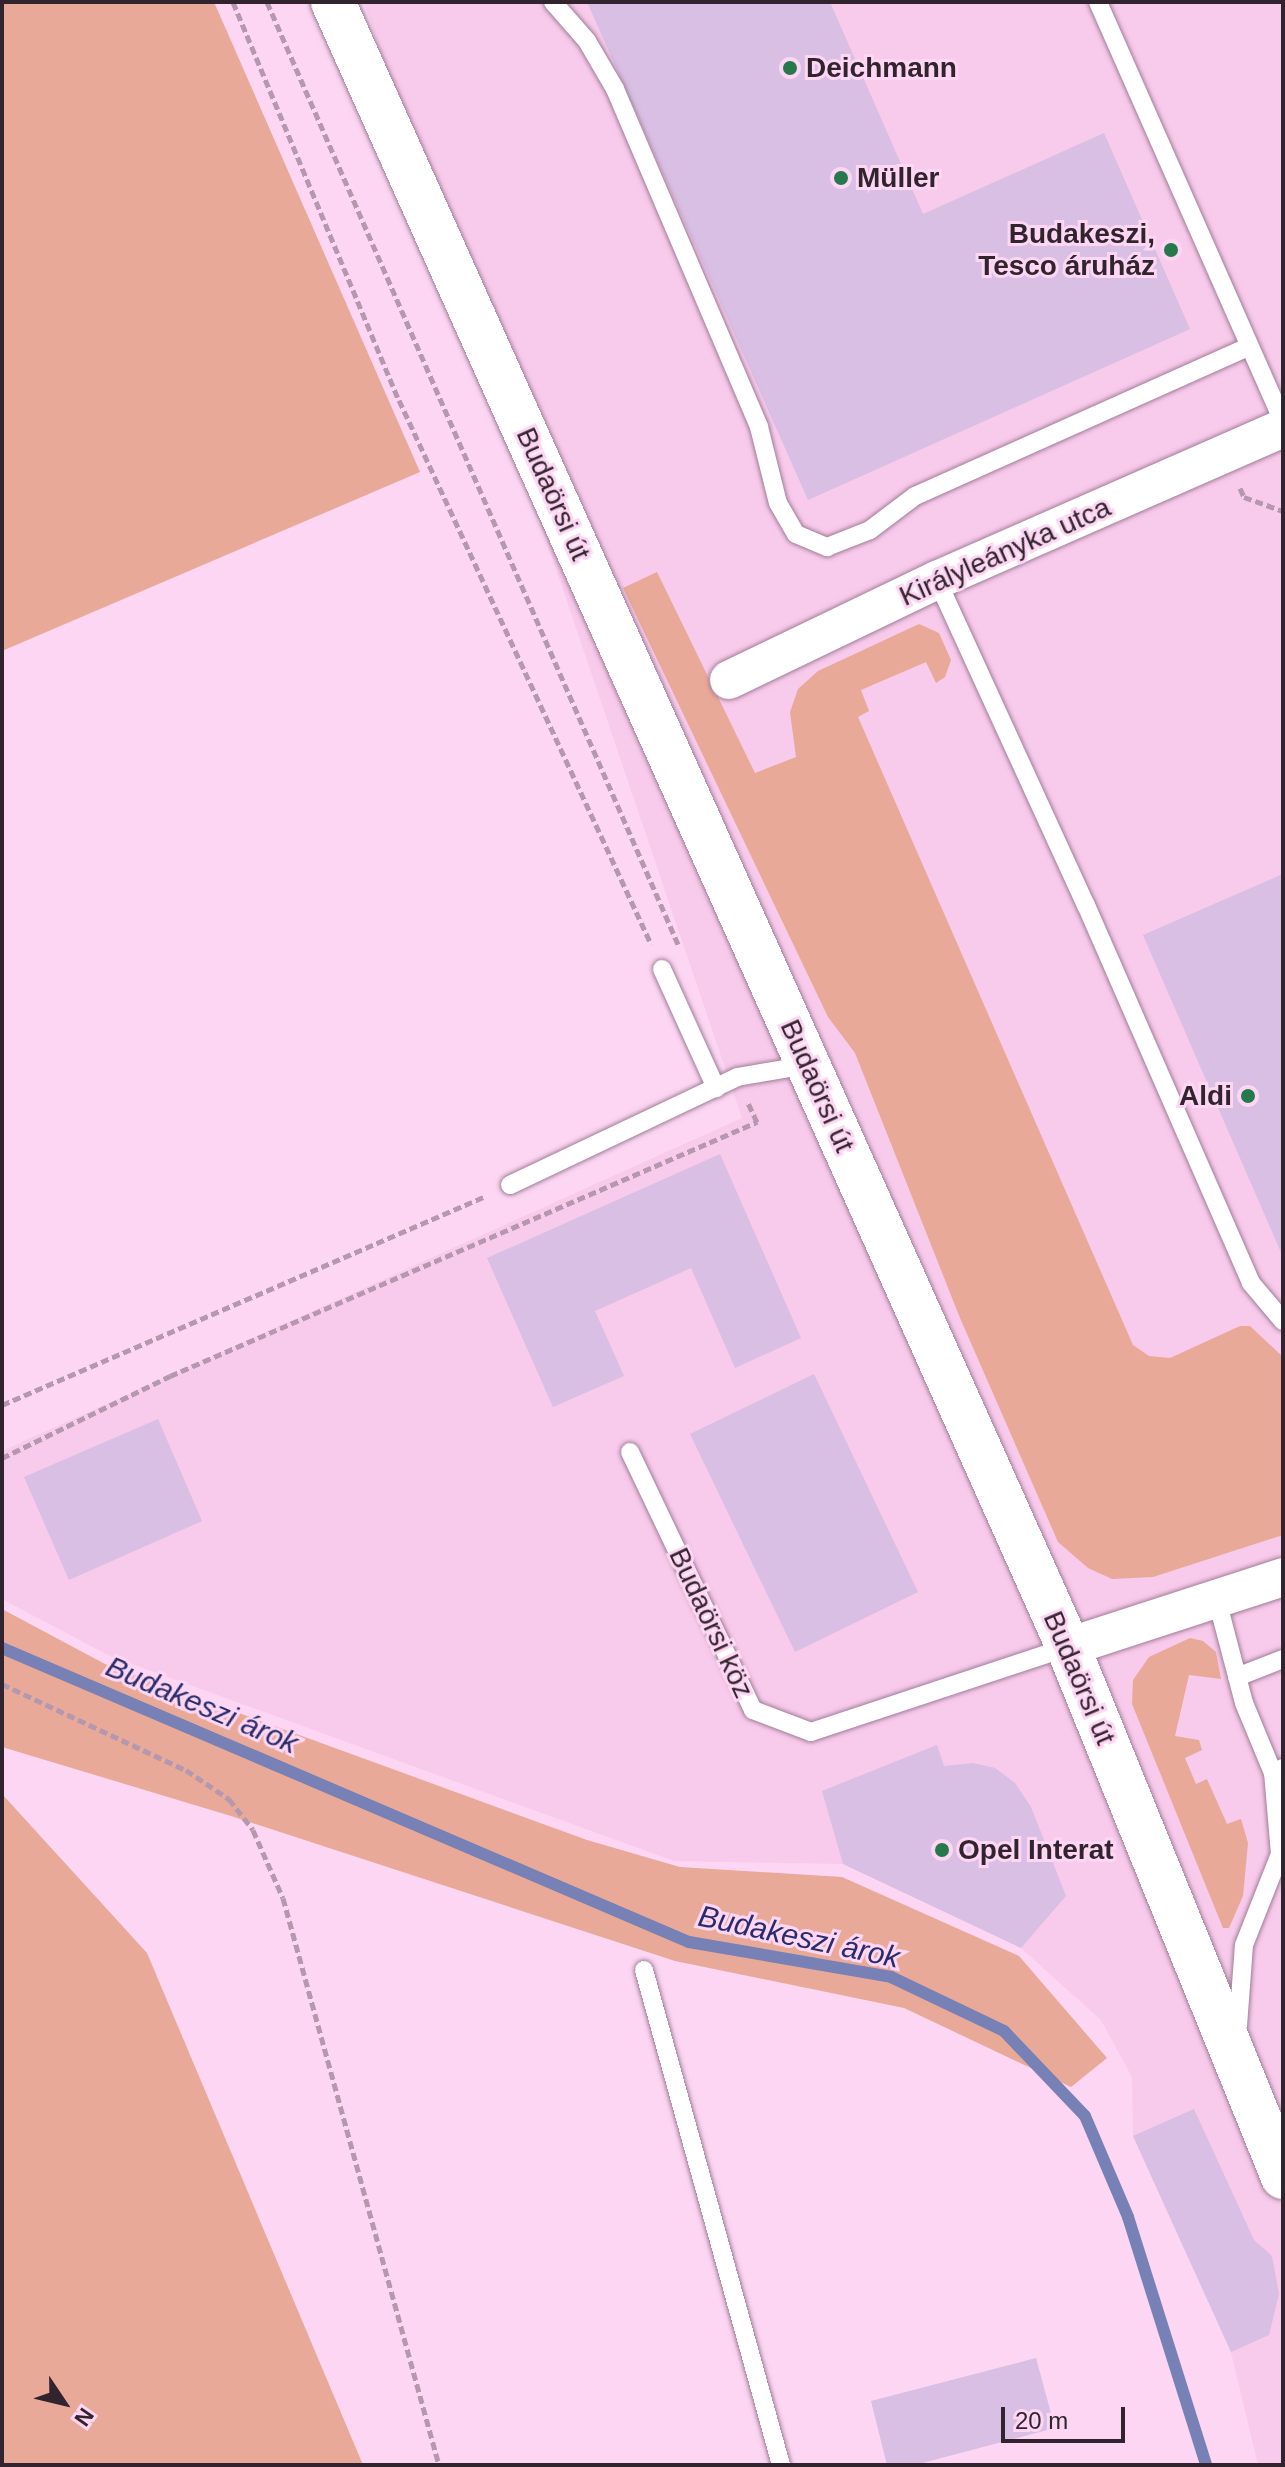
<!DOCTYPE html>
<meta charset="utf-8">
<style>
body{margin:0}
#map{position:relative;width:1285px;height:2467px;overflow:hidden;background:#fcd6f2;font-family:Arial,sans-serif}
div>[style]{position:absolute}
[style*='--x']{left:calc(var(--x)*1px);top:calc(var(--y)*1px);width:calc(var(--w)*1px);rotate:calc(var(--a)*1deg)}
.built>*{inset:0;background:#f8caeb}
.green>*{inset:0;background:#e9a998}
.stream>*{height:12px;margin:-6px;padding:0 6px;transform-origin:6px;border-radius:6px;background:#7781b6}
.building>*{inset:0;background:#d8bfe3}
.path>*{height:5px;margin-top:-2.5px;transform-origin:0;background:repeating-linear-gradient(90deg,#b598ae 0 8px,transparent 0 12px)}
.roads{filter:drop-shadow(0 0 2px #a07d97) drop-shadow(0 0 2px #a07d97)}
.service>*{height:18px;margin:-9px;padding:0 9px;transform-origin:9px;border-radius:9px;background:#fff}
.minor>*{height:38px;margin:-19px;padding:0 19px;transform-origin:19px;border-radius:19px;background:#fff}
.secondary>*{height:44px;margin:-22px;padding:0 22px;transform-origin:22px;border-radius:22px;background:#fff}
.dots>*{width:22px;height:22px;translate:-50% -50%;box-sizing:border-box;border:4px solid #fcd6f2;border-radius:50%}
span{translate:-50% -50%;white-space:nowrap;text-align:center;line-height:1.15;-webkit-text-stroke:6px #fcd6f2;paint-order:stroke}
.poi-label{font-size:28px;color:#32242e;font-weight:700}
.left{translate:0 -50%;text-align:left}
.right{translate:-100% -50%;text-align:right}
.street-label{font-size:28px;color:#32242e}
.water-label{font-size:30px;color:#282c6c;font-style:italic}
.frame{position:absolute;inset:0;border:4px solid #32242e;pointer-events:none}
.north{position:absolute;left:24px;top:2363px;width:80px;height:80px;-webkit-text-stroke:6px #fcd6f2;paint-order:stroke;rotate:125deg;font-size:22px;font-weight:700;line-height:32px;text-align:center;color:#32242e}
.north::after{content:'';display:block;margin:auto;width:28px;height:36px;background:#32242e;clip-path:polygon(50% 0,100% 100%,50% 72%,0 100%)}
.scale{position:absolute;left:1001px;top:2407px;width:124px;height:36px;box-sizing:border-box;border:4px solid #32242e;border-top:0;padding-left:10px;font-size:24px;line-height:28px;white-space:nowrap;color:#32242e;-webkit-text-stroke:6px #fcd6f2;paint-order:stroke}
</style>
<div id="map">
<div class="built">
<div style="clip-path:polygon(364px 2px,1283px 2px,1283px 2465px,1258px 2465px,1231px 2352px,1133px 2136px,1132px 2077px,1101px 2020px,1021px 1948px,843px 1864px,674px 1861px,110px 1656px,2px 1599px,2px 1451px,742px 1118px)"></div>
</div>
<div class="green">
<div style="clip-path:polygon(2px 2px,214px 2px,420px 472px,2px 651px)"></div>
<div style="clip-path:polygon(657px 572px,755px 773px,796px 757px,790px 712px,798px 689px,818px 671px,919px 624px,939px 633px,951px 660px,945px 677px,936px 683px,926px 662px,861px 690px,869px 711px,858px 717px,1133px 1345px,1149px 1356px,1170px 1358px,1240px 1326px,1250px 1326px,1283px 1357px,1283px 1535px,1153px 1577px,1112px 1579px,1088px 1568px,1058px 1542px,960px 1318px,855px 1053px,828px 1017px,623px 588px)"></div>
<div style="clip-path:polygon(2px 1609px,105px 1664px,587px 1840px,680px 1867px,842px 1877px,1019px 1956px,1107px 2058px,1071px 2087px,904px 2008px,675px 1961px,231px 1816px,2px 1747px)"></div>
<div style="clip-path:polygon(1190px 1638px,1203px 1641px,1216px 1652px,1221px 1679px,1189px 1675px,1175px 1736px,1199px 1740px,1202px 1750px,1185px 1758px,1196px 1784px,1207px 1779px,1227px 1824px,1241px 1819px,1248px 1843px,1243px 1896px,1229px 1928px,1223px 1928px,1132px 1704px,1133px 1680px,1149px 1657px)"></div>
<div style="clip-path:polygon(2px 1794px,147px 1953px,363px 2465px,2px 2465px)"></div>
</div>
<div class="stream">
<div style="--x:2;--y:1648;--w:747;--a:23.17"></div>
<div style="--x:689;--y:1942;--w:205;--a:9.8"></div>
<div style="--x:891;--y:1977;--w:125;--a:25.5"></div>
<div style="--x:1004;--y:2031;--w:117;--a:46.4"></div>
<div style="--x:1085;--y:2116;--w:110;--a:66.9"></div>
<div style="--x:1128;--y:2217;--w:260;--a:72.5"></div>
</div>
<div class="building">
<div style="clip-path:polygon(587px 2px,830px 2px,923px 214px,1104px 133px,1190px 329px,808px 500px)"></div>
<div style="clip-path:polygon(1283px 874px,1283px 1257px,1143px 935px)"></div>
<div style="clip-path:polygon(720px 1154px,801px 1338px,735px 1368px,691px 1268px,595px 1311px,624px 1376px,553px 1407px,487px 1258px)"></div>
<div style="clip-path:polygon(814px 1374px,918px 1592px,795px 1652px,690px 1434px)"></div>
<div style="clip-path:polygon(158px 1419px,202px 1521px,69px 1580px,24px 1477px)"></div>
<div style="clip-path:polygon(937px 1745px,944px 1766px,973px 1763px,995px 1768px,1015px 1783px,1031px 1807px,1066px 1896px,1021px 1948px,843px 1864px,822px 1791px)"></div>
<div style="clip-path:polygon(1194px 2109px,1254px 2240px,1272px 2256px,1279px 2294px,1269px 2335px,1231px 2352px,1133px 2136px)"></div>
<div style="clip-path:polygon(1036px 2358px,1055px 2428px,915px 2465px,887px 2465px,871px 2401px)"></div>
</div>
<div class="path">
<div style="--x:233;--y:2;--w:431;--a:67.4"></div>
<div style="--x:399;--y:400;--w:600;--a:65.14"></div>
<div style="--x:267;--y:2;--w:1028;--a:66.43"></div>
<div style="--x:1240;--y:488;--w:10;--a:66"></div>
<div style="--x:1244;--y:497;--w:41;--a:19.7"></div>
<div style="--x:2;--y:1405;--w:527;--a:-23.36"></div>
<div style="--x:2;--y:1458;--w:187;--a:-26"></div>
<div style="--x:170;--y:1376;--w:640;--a:-23.4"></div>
<div style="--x:757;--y:1122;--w:21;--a:-115"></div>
<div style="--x:2;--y:1684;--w:203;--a:25.1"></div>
<div style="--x:186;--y:1770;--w:52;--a:34"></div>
<div style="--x:229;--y:1799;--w:39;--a:52"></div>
<div style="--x:253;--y:1830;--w:74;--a:66.2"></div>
<div style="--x:283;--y:1898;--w:588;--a:74.62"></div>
</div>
<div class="roads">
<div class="service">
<div style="--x:553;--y:2;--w:52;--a:48.9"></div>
<div style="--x:587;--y:41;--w:56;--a:59.7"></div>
<div style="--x:615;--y:89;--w:367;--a:66.9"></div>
<div style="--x:759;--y:427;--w:78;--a:76"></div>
<div style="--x:778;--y:503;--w:36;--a:60"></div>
<div style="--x:796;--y:534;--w:34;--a:23"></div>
<div style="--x:827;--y:547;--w:46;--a:-21.6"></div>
<div style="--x:870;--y:530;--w:56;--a:-37.1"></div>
<div style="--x:915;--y:496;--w:365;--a:-24.1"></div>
<div style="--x:1098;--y:2;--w:459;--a:66.2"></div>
<div style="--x:937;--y:580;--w:358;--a:65.4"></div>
<div style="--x:1086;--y:905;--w:412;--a:66.4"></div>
<div style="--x:1251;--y:1283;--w:50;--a:49.9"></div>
<div style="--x:662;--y:969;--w:131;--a:65.6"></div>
<div style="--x:510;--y:1185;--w:251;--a:-25.4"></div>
<div style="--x:737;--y:1077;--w:72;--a:-9.6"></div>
<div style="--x:630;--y:1452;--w:286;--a:64.5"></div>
<div style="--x:753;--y:1710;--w:62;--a:20.8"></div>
<div style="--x:811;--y:1732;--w:271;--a:-18.3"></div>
<div style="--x:1217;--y:1600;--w:106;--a:75.3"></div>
<div style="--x:1244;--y:1703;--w:76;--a:67.5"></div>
<div style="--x:1237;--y:1677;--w:49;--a:-21.4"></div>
<div style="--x:644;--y:1970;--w:514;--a:74.53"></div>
<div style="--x:1238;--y:2026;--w:81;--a:-85.8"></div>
<div style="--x:1244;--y:1945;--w:98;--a:-68.4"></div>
<div style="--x:1280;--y:1854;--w:81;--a:-94.9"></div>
<div style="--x:1273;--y:1773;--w:11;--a:-27"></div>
</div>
<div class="minor">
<div style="--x:729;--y:680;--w:231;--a:-25.7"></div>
<div style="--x:937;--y:580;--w:378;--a:-23.7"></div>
<div style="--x:1068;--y:1647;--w:226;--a:-18"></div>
</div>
<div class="secondary">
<div style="--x:333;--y:2;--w:1802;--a:65.92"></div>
<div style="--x:1068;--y:1647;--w:572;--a:67.92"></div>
</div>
</div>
<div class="dots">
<div style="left:790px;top:68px;background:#25794c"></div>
<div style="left:841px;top:178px;background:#25794c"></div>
<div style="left:1171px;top:250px;background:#25794c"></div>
<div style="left:1248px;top:1096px;background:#25794c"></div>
<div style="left:942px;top:1850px;background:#25794c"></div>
</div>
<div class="poi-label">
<span class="left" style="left:806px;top:68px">Deichmann</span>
<span class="left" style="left:857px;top:178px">Müller</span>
<span class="right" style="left:1155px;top:250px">Budakeszi,<br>Tesco áruház</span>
<span class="right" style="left:1232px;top:1096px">Aldi</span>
<span class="left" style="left:958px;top:1850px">Opel Interat</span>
</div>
<div class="street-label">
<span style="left:553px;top:494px;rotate:66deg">Budaörsi út</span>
<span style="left:1005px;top:552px;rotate:-24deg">Királyleányka utca</span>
<span style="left:817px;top:1086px;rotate:66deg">Budaörsi út</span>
<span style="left:711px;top:1623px;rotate:65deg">Budaörsi köz</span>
<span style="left:1079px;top:1678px;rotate:67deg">Budaörsi út</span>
</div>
<div class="water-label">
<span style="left:202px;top:1705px;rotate:23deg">Budakeszi árok</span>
<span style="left:799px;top:1937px;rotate:12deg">Budakeszi árok</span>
</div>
<div class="frame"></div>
<div class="north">N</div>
<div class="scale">20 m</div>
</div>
